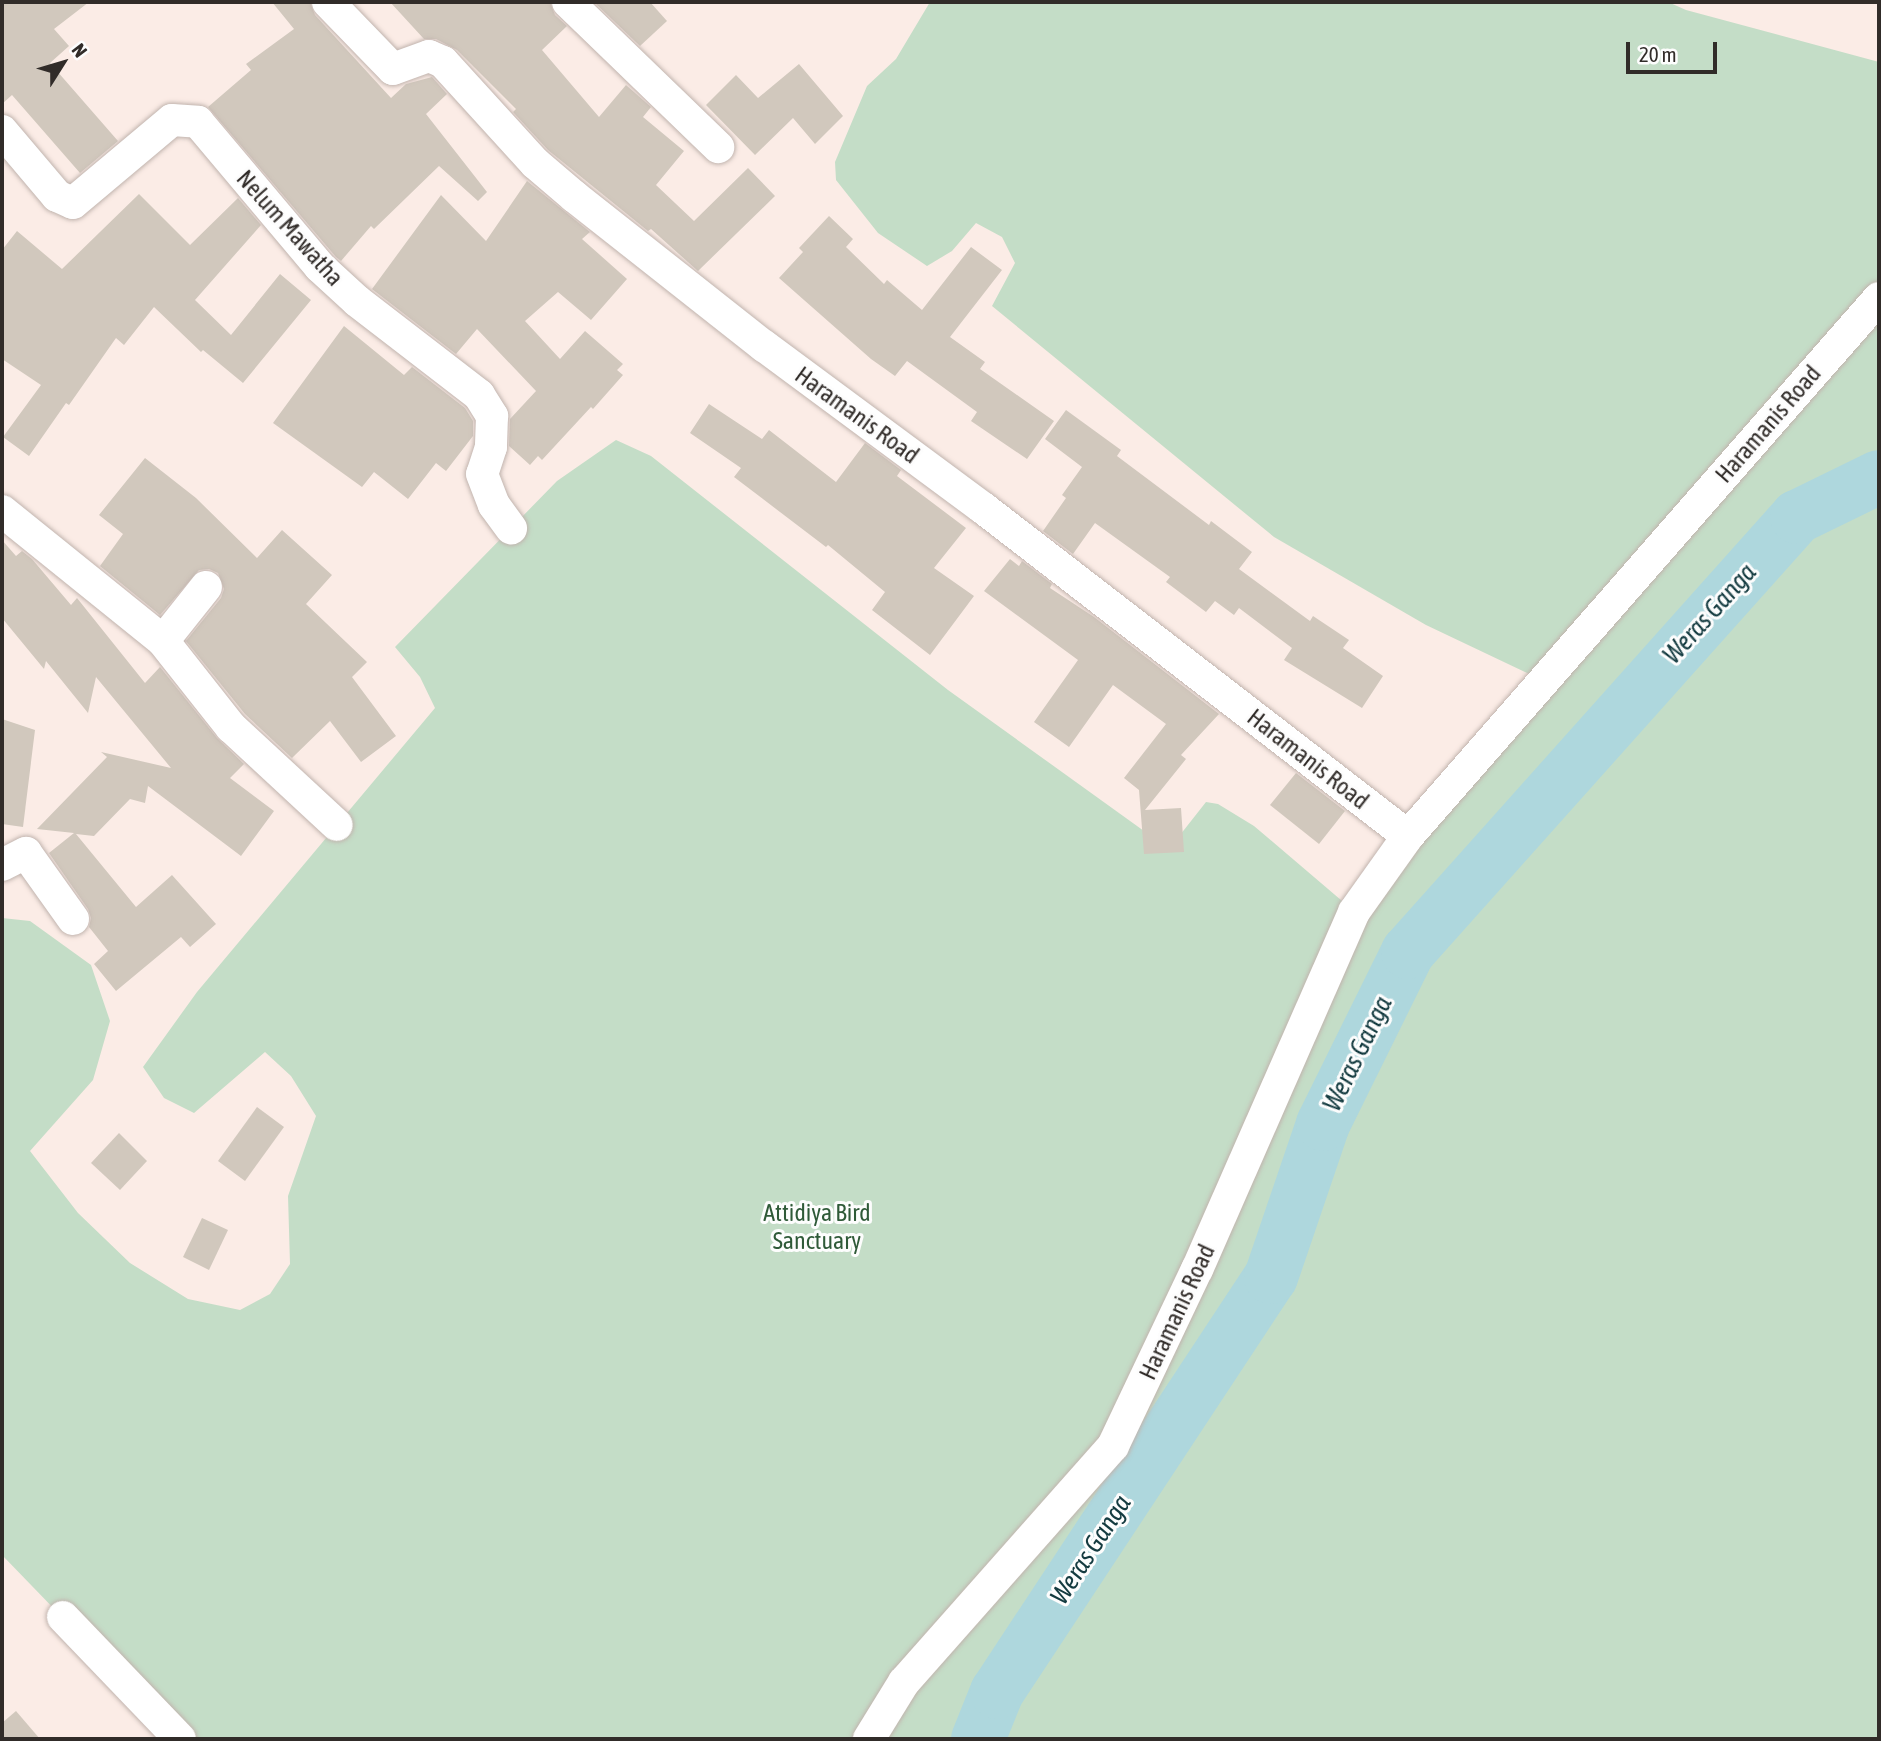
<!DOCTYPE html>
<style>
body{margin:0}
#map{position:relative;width:1881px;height:1741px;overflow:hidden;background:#fbece6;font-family:"Asap Condensed",sans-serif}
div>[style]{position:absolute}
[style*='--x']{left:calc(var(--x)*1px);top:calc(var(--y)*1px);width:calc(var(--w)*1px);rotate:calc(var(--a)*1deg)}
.green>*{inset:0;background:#c4ddc7}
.river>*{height:54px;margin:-27px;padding:0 27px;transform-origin:27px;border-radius:27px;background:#aed7dd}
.building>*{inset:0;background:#d1c8bd}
.roads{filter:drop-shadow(0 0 2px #c1b4ae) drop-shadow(0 0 2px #c1b4ae)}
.minor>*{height:32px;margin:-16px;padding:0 16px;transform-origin:16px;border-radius:16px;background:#fff}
span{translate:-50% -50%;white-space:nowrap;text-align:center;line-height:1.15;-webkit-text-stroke:6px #fdfdfd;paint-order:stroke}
.street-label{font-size:24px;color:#312c29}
.park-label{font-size:24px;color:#2f5a38}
.water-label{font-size:26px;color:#143b40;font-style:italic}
.frame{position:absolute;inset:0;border:4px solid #312c29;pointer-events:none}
.north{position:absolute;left:28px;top:28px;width:70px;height:70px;-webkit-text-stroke:5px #fdfdfd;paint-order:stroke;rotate:53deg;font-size:19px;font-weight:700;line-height:28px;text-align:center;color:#312c29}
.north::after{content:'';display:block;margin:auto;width:24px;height:32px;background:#312c29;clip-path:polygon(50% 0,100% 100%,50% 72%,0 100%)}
.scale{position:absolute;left:1626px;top:42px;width:91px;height:32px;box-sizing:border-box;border:4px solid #312c29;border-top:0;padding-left:9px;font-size:21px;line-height:24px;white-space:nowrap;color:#312c29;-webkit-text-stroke:5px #fdfdfd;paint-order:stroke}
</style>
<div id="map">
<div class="green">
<div style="clip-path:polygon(930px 2px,1668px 2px,1686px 10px,1879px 62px,1879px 1739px,180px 1739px,2px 1555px,2px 918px,30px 921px,91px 965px,110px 1021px,93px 1080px,30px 1151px,78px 1213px,130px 1263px,188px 1299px,240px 1310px,270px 1294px,290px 1264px,288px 1196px,316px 1116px,291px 1076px,265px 1052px,194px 1113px,164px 1098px,143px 1067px,197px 992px,435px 708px,420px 677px,395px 647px,557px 481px,616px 440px,651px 456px,948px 690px,1169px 849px,1206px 802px,1218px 804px,1254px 826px,1355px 912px,1544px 681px,1426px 625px,1274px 537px,992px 306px,1015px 263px,1002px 237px,976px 223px,952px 251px,927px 266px,878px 233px,836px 180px,835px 162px,867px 86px,896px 59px)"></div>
</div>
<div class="river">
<div style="--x:978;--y:1739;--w:51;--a:-68"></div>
<div style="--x:997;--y:1692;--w:497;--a:-56.6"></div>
<div style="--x:1271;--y:1277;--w:162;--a:-71.2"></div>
<div style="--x:1323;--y:1124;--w:192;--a:-63.7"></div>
<div style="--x:1408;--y:952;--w:584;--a:-48.2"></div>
<div style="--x:1797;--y:517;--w:91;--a:-26"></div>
</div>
<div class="building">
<div style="clip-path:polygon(2px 2px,89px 2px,54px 29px,69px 46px,50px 63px,118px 141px,80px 173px,12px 95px,2px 104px)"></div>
<div style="clip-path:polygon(272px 2px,310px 2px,315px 15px,391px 98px,406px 84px,432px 77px,447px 94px,426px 114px,487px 192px,478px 201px,439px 166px,374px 229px,371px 226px,341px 261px,336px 257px,208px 107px,251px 70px,246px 64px,294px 29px)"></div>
<div style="clip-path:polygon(390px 2px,550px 2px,555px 15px,567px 26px,542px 50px,599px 117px,626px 85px,651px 107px,643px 117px,684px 151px,656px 185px,694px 221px,748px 168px,775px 196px,698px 271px,651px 229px,648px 231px,548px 150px,513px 112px,516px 109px,457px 50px,436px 39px,424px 39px)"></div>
<div style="clip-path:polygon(594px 2px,650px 2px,667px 21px,640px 46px)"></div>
<div style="clip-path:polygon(799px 64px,843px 116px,815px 144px,793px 118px,755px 155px,706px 105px,736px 75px,758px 98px)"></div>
<div style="clip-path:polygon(527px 181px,590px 232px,582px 239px,627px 279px,591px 320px,558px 292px,525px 321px,560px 359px,585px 331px,623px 364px,617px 370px,623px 375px,593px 409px,591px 407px,542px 460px,538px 456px,530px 465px,509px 446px,510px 419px,536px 391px,477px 329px,456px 354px,372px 289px,441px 195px,486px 241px)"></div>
<div style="clip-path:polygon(139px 194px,190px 245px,238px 198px,261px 225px,195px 300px,231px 335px,280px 274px,311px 300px,243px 383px,203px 350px,201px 352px,154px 307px,124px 345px,116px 338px,69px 405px,66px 403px,29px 456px,3px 437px,41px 385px,2px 359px,2px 250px,17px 231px,62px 269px)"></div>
<div style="clip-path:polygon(829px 216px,853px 239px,846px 247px,884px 284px,887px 280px,922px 310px,971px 247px,1002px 270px,950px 337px,985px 362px,980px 369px,1054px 421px,1027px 459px,971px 421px,977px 412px,907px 361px,895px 376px,871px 359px,779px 278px,803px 252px,799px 248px)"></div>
<div style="clip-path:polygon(344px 326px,404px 375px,412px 367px,465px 408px,473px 421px,473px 436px,446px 471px,436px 463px,408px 499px,374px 472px,362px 487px,273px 423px)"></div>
<div style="clip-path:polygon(709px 404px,762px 439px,769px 430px,836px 482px,865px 443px,901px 470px,897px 476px,966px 528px,934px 568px,974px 596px,930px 655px,872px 610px,885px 592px,828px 545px,826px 547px,734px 477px,741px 468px,690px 433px)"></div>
<div style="clip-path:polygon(1066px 410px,1121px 450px,1117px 456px,1209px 525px,1211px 521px,1252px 552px,1239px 569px,1310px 621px,1313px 616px,1349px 640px,1343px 648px,1383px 676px,1362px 708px,1284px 660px,1292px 648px,1239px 608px,1234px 615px,1215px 601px,1206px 612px,1166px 582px,1170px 577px,1095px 523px,1073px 554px,1043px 531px,1066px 498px,1062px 495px,1082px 467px,1045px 439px)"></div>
<div style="clip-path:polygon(145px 458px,196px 498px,257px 558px,282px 530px,332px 575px,306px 604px,367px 662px,352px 677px,396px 736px,361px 762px,330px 721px,292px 758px,245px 714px,186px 641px,221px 598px,224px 589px,218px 573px,209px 569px,199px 570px,160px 615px,100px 566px,123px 534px,99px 515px)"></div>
<div style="clip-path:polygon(2px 540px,16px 556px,22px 551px,32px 559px,71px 605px,77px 598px,145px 683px,160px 667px,217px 738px,244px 764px,230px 778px,274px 811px,241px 856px,148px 786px,145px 803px,130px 799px,94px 836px,76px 834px,136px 907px,172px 875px,216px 924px,190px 947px,181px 937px,116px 991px,94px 964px,108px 951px,89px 927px,91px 918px,88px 909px,49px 853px,74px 833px,37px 829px,107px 757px,101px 752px,171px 768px,96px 677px,88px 713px,46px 661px,44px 669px,2px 618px)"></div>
<div style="clip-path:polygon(1010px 559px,1019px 566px,1022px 561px,1052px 584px,1050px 588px,1094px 617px,1219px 714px,1181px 755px,1186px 759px,1145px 810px,1181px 808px,1184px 852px,1144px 854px,1139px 790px,1124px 778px,1166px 724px,1113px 685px,1069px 747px,1034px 722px,1078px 660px,984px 591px)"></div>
<div style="clip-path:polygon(2px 719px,35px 730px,23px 827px,2px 824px)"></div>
<div style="clip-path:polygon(1296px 773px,1345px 811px,1319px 844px,1270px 805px)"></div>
<div style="clip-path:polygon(257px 1107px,284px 1127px,245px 1181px,218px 1161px)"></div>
<div style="clip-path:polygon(119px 1133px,147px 1161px,120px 1190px,91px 1163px)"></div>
<div style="clip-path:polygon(202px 1218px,228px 1230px,209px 1270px,183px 1257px)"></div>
<div style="clip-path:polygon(16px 1711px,40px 1739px,2px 1739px,2px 1723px)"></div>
</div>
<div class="roads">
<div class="minor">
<div style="--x:328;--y:2;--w:93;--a:45.9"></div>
<div style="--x:393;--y:69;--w:38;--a:-20"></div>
<div style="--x:429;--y:56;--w:15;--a:23"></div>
<div style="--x:443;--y:62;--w:137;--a:47.7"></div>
<div style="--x:535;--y:163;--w:52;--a:40.4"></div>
<div style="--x:575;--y:197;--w:241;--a:38.3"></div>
<div style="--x:764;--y:346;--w:272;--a:36.5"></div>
<div style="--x:983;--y:508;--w:537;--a:37.66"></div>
<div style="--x:1408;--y:836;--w:93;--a:125.4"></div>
<div style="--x:1354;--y:912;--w:390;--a:113.7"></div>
<div style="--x:1197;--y:1269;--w:196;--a:115.4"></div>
<div style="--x:1113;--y:1446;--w:315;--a:131.5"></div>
<div style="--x:904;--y:1682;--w:67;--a:121.6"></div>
<div style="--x:568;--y:2;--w:209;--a:44"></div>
<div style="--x:2;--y:131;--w:85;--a:49.8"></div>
<div style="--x:57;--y:196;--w:17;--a:24"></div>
<div style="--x:73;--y:203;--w:129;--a:-40"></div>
<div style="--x:172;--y:120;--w:26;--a:4"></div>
<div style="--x:198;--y:122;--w:189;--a:49.9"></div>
<div style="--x:320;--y:267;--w:50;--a:42.6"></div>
<div style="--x:357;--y:301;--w:154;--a:37.6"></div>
<div style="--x:479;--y:395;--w:25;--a:58"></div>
<div style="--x:492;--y:416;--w:31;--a:92"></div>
<div style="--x:491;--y:447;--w:28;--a:108"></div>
<div style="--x:482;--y:474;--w:33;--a:69"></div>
<div style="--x:494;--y:505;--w:29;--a:54"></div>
<div style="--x:2;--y:511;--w:207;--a:38.9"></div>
<div style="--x:163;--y:641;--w:110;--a:51.7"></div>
<div style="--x:231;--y:727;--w:144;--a:42.8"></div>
<div style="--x:163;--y:641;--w:69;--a:-51.5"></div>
<div style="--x:1408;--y:836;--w:715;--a:-48.8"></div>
<div style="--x:2;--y:865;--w:27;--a:-27"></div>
<div style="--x:26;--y:853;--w:81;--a:54.5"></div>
<div style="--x:63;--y:1617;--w:169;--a:46.2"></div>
</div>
</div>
<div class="street-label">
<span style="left:290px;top:228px;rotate:48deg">Nelum Mawatha</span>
<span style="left:857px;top:415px;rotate:36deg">Haramanis Road</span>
<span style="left:1768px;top:424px;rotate:-49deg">Haramanis Road</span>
<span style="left:1308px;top:759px;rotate:38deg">Haramanis Road</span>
<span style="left:1177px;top:1312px;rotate:-65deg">Haramanis Road</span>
</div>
<div class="park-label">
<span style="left:817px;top:1227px">Attidiya Bird<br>Sanctuary</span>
</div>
<div class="water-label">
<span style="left:1710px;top:614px;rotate:-48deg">Weras Ganga</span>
<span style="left:1358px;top:1054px;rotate:-64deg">Weras Ganga</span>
<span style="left:1091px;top:1550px;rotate:-57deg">Weras Ganga</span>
</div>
<div class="frame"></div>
<div class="north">N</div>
<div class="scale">20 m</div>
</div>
